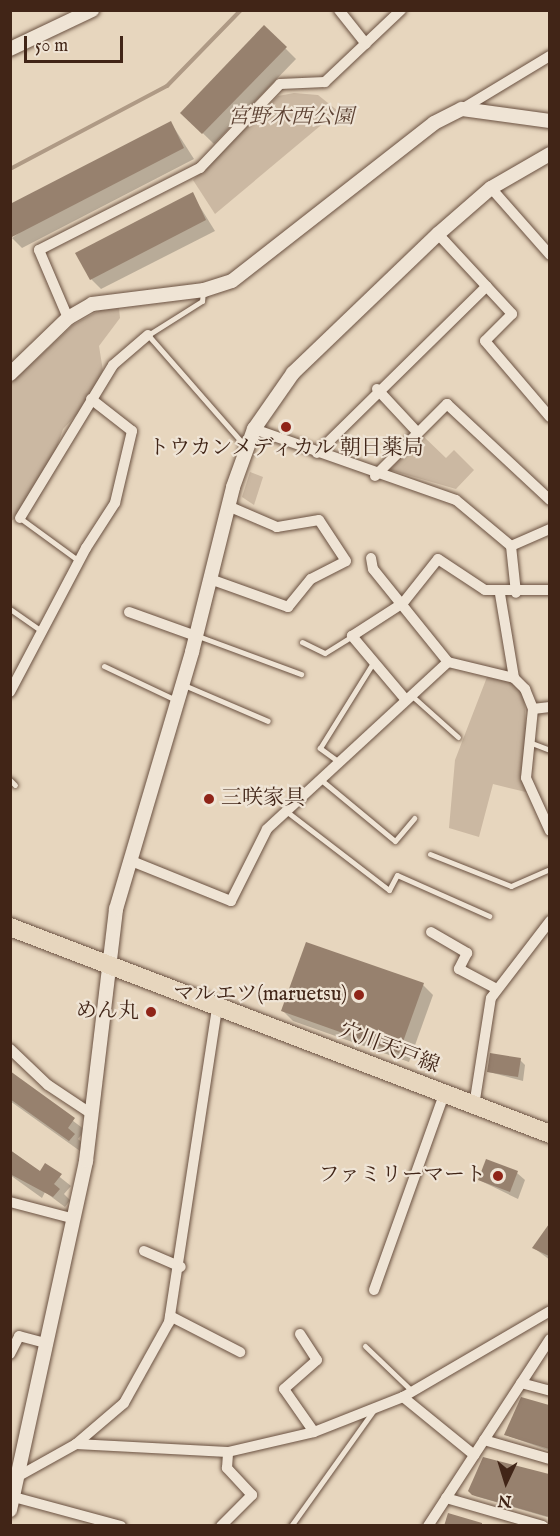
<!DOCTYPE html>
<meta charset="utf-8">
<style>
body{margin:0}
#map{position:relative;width:560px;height:1536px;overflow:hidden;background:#e7d6be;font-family:"IM FELL English","Noto Serif JP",serif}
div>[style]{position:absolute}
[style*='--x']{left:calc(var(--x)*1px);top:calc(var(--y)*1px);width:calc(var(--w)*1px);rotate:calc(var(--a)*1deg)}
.green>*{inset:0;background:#cbb8a2}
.shadow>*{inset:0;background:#0003}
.stream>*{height:4px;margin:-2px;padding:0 2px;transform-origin:2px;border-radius:2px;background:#af9a85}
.building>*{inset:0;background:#97816e}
.roads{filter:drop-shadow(0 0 2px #6a5141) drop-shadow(0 0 2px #6a5141)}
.service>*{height:5px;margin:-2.5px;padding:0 2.5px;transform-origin:2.5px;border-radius:2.5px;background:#efe4d5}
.minor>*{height:10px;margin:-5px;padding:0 5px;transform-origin:5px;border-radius:5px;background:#efe4d5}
.tertiary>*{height:14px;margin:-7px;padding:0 7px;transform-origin:7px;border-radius:7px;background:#efe4d5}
.primary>*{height:18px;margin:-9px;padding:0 9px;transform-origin:9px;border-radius:9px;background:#e7d6be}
.dots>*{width:16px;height:16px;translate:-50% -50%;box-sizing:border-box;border:3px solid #efe4d5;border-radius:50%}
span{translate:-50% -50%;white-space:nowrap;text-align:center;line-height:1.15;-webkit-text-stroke:4.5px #efe4d5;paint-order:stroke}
.park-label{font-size:21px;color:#5d4233;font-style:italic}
.poi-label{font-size:21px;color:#412517}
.left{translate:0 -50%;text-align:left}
.right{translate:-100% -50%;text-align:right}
.street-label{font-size:21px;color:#412517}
.frame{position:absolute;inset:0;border:12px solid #412517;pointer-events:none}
.north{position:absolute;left:476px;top:1452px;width:60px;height:60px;-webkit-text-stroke:4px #efe4d5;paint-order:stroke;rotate:184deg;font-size:16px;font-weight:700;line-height:24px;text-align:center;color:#412517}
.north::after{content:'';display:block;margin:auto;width:21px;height:27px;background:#412517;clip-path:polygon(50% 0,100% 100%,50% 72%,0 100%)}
.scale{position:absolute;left:24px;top:36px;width:99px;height:27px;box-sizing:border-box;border:3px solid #412517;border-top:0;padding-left:8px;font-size:18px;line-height:21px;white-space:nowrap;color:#412517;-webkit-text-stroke:4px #efe4d5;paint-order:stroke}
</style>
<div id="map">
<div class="green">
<div style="clip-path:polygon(294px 93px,318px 95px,338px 111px,215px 214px,193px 180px,278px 96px)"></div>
<div style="clip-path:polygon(119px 308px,120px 318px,99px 346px,103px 371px,84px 407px,63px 429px,41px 495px,28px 511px,11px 521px,11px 383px,73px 325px,100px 310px)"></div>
<div style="clip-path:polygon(421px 434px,446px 458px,454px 450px,474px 470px,456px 489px,390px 470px)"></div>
<div style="clip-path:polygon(250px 472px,263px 477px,254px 505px,242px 497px)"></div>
<div style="clip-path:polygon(487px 677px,513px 683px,524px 695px,530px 793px,493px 784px,479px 837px,449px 828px,455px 760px)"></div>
</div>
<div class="shadow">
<div style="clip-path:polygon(264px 27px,296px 59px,214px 144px,182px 113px)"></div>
<div style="clip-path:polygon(171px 123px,194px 159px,22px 248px,12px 238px)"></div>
<div style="clip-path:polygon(192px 194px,215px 231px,101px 289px,91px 279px)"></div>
<div style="clip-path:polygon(423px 985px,433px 995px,409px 1062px,293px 1021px,283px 1011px)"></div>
<div style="clip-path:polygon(520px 1060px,525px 1065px,523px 1081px,489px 1072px)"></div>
<div style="clip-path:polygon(10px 1073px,85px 1130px,78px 1139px,85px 1145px,80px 1151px,10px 1101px)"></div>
<div style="clip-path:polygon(10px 1150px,41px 1173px,46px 1166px,71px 1186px,64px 1194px,70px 1200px,65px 1207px,45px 1192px,42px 1198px,10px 1175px)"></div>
<div style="clip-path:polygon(517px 1173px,525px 1180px,518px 1199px,479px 1180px)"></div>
<div style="clip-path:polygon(550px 1227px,550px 1260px,534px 1248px)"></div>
<div style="clip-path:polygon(522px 1399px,550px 1407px,550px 1451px,506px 1435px)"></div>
<div style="clip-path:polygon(484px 1459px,550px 1476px,550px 1518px,475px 1496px,470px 1491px)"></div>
</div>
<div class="stream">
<div style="--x:10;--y:169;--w:178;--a:-27.9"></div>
<div style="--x:167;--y:86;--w:106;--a:-45.8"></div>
</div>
<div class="building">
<div style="clip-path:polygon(264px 25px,287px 47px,202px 134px,180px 113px)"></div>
<div style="clip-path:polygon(171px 121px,184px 148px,10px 238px,10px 204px)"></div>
<div style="clip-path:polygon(193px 192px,206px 220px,90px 280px,75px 253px)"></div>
<div style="clip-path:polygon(306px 942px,424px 983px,399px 1053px,281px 1011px)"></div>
<div style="clip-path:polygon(490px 1053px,521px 1058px,518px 1077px,487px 1072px)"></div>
<div style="clip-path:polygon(10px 1071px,75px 1118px,68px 1128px,75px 1134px,69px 1141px,10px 1099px)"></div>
<div style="clip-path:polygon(10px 1150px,40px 1171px,45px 1163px,62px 1174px,54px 1184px,60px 1189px,53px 1197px,10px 1174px)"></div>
<div style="clip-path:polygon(486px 1159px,518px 1171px,510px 1192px,478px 1180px)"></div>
<div style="clip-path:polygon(549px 1224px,549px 1256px,532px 1248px)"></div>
<div style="clip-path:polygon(521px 1397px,549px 1405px,549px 1449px,504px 1435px)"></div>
<div style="clip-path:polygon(483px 1457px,549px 1474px,549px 1517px,472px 1495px,468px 1491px)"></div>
<div style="clip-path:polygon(448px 1513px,482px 1523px,482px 1526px,444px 1526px)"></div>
</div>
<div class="roads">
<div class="service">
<div style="--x:203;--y:292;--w:9;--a:96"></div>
<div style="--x:202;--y:301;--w:64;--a:147.8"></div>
<div style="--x:148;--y:335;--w:149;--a:48.8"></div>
<div style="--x:20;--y:518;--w:73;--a:36.1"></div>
<div style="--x:10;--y:609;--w:38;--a:35"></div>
<div style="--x:198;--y:636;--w:110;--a:20.3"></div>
<div style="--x:302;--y:642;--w:25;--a:26"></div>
<div style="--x:325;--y:653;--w:32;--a:-32"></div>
<div style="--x:104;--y:666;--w:80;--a:25.3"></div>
<div style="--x:184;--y:685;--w:91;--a:23.2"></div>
<div style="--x:411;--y:695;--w:63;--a:41.8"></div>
<div style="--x:529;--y:742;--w:22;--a:21"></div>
<div style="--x:339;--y:762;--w:24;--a:-144"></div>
<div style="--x:320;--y:748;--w:100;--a:-58.1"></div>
<div style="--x:320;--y:779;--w:97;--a:39.6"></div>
<div style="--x:395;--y:841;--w:30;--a:-50"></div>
<div style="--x:10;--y:780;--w:7;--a:45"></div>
<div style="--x:286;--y:811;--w:130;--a:37.5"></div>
<div style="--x:389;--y:890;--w:17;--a:-62"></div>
<div style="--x:397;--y:875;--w:101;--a:24"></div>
<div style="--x:430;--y:854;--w:87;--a:21.6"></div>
<div style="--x:511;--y:886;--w:43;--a:-23.6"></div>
<div style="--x:365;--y:1346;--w:65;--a:43.8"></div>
<div style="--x:291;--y:1526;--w:141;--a:-54.5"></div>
</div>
<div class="minor">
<div style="--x:339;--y:10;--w:43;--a:51.5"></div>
<div style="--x:462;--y:109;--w:103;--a:-31.1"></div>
<div style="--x:491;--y:188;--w:89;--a:48.6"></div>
<div style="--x:438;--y:234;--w:109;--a:47.2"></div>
<div style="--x:512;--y:314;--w:38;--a:135"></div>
<div style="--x:485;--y:341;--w:100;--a:49.5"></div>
<div style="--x:68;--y:318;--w:74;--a:-113.1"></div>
<div style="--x:39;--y:250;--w:181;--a:-27"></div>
<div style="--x:200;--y:168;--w:116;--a:-46.4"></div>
<div style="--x:280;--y:84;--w:45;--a:-2.5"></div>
<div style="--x:325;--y:82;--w:105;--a:-43.5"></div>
<div style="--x:377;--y:389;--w:59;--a:47.1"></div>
<div style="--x:254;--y:429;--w:214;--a:19.4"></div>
<div style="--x:456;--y:500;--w:72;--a:39.9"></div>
<div style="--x:511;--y:546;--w:47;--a:83.9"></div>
<div style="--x:317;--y:453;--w:238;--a:-44.5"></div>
<div style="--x:375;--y:476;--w:102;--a:-45"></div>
<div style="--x:447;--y:404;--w:141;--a:43"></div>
<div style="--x:20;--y:518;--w:179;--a:-58.7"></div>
<div style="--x:113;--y:365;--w:46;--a:-40.6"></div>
<div style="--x:511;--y:546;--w:43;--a:-23.6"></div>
<div style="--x:371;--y:558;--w:11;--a:80"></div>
<div style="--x:373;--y:569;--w:119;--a:51.1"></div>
<div style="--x:448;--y:662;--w:68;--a:13.6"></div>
<div style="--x:514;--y:678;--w:16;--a:45"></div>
<div style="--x:525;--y:689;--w:22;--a:68"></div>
<div style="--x:533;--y:709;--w:69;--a:95.8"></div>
<div style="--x:526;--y:778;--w:58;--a:65.6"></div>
<div style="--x:210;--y:579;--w:83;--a:19.7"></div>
<div style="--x:288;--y:607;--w:36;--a:-51"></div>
<div style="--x:311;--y:579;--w:39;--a:-27"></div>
<div style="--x:346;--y:561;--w:49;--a:-123.4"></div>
<div style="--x:319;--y:520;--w:43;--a:170.5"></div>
<div style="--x:277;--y:527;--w:53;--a:-156.8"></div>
<div style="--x:500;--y:594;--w:85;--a:80.5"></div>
<div style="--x:129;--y:612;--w:71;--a:19.7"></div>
<div style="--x:10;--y:692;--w:163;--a:-62.2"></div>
<div style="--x:86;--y:548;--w:54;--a:-57.2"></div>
<div style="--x:115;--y:503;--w:74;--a:-76.7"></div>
<div style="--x:132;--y:431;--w:52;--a:-142"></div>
<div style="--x:406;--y:700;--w:84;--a:-130.2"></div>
<div style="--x:352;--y:636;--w:61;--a:-32.9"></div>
<div style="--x:403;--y:603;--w:56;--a:-51.5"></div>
<div style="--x:438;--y:559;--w:56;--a:33.4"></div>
<div style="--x:485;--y:590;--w:65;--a:0"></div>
<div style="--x:533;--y:709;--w:17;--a:-7"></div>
<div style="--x:129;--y:860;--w:110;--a:21.9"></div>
<div style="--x:231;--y:901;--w:80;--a:-63.4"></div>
<div style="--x:267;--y:829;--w:246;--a:-42.7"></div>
<div style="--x:431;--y:932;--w:42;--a:30.3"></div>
<div style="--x:467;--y:953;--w:18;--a:117"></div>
<div style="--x:459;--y:969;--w:43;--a:27.8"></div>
<div style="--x:10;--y:1049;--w:52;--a:43.5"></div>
<div style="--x:48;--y:1085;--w:54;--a:33.7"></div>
<div style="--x:474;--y:1106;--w:109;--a:-81.1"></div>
<div style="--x:491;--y:998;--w:97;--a:-52.5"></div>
<div style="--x:10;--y:1202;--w:67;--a:14.7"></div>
<div style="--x:144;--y:1251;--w:40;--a:23.4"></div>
<div style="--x:374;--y:1290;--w:207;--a:-70.3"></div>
<div style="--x:170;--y:1316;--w:79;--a:27.2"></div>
<div style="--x:300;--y:1334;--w:31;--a:57"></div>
<div style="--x:317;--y:1360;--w:44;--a:138.7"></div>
<div style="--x:284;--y:1389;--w:52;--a:55.1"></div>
<div style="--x:10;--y:1354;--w:20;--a:-63"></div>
<div style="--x:19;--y:1336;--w:30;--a:15"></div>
<div style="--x:521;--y:1383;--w:30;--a:15"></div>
<div style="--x:403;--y:1397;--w:92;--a:39.2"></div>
<div style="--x:484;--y:1440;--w:69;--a:16.1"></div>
<div style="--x:76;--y:1444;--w:152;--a:3"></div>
<div style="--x:228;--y:1452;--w:88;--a:-13.1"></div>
<div style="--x:314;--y:1432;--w:96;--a:-21.5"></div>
<div style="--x:403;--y:1397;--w:170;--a:-30.3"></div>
<div style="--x:17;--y:1477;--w:68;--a:-29.2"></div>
<div style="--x:76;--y:1444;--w:63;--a:-40.5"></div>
<div style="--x:124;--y:1403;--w:93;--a:-60.9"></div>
<div style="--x:169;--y:1322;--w:319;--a:-81.3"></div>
<div style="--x:10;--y:1496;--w:115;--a:15.1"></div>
<div style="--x:446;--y:1498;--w:101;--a:16.1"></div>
<div style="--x:221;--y:1526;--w:44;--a:-45"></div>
<div style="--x:252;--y:1495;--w:37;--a:-133"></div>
<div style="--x:227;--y:1468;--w:16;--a:-86"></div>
<div style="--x:428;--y:1526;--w:223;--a:-56.9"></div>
</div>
<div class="tertiary">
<div style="--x:10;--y:49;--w:91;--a:-25.4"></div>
<div style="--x:10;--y:374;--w:81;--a:-44"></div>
<div style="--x:68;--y:318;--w:28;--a:-30"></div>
<div style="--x:92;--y:304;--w:113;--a:-7.1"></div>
<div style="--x:204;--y:290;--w:29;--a:-18"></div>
<div style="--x:232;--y:281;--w:256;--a:-38"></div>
<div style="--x:434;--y:123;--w:31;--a:-27"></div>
<div style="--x:462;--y:109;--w:89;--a:7.8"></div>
<div style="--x:10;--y:1510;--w:357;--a:-77.7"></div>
<div style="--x:86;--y:1161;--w:254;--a:-83.2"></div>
<div style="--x:116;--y:909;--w:268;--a:-73.5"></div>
<div style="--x:192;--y:652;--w:170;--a:-76"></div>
<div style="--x:233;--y:487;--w:62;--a:-70.1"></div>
<div style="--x:254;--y:429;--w:68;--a:-55.1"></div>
<div style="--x:293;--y:373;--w:201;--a:-43.8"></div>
<div style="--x:438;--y:234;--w:70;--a:-41"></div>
<div style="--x:491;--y:188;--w:68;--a:-30"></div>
</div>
<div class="primary">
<div style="--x:10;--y:927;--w:578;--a:20.97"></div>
</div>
</div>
<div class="dots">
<div style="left:286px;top:427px;background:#8f2418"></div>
<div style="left:209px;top:799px;background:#8f2418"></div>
<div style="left:359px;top:995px;background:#8f2418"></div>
<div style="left:151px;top:1012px;background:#8f2418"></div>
<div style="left:498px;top:1176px;background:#8f2418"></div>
</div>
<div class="park-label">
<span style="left:291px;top:118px">宮野木西公園</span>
</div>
<div class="poi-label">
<span style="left:286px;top:449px">トウカンメディカル 朝日薬局</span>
<span class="left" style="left:221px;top:799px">三咲家具</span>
<span class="right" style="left:347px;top:995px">マルエツ(maruetsu)</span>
<span class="right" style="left:139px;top:1012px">めん丸</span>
<span class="right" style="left:486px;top:1176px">ファミリーマート</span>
</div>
<div class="street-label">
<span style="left:389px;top:1049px;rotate:21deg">穴川天戸線</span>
</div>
<div class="frame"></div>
<div class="north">N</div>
<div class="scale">50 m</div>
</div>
